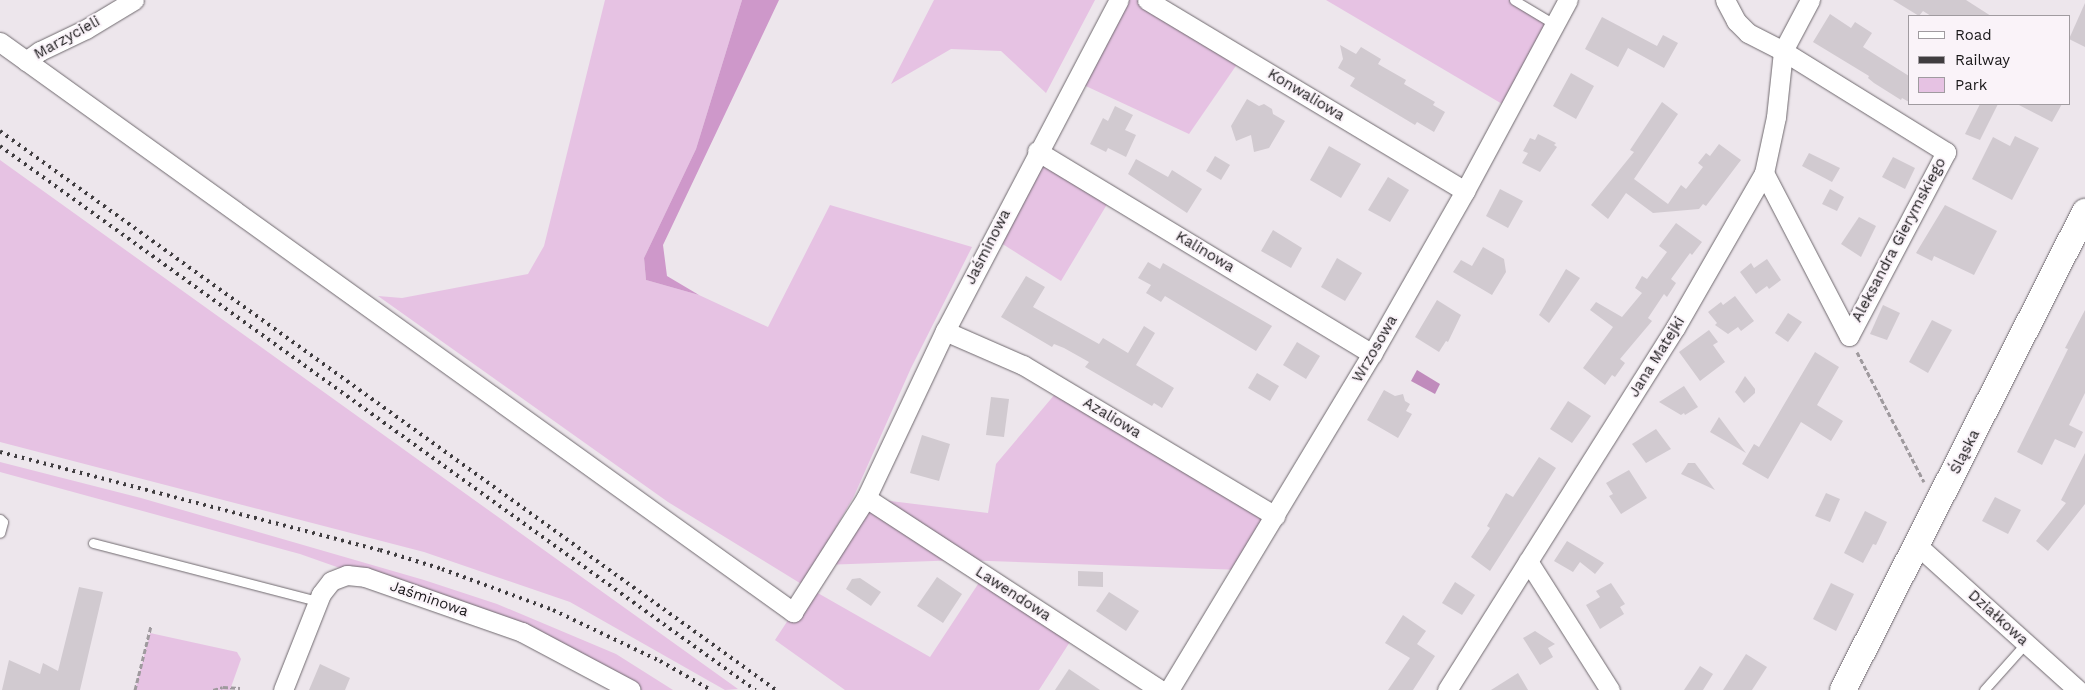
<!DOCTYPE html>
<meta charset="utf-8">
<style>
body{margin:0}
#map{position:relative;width:2085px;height:690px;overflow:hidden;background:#ede6ec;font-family:"Work Sans",sans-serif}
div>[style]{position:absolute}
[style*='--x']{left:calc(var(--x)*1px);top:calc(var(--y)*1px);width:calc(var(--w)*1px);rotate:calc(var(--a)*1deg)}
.green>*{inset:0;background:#e6c2e3}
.forest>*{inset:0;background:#ce98ca}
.water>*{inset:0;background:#c08bbc}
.building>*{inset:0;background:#d1cad0}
.path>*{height:3px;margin-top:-1.5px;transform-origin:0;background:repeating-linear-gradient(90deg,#9f9a9e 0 5px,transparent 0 7.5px)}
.roads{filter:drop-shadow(0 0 1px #6f696e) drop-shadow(0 0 1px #6f696e)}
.lane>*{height:9px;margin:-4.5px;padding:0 4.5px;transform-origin:4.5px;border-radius:4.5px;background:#fff}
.street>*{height:19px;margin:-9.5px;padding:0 9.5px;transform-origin:9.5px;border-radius:9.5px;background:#fff}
.secondary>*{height:26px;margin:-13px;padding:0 13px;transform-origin:13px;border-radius:13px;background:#fff}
.rail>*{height:4px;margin-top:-2px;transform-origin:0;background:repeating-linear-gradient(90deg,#403d40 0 2.5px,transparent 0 7.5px)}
span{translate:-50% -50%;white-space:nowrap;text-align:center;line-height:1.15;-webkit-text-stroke:4px #faf3f9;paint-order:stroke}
.street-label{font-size:15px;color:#1a181a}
.legend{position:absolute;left:1908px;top:15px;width:162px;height:90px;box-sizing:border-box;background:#faf3f9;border:1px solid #a09ba0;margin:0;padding:6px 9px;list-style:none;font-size:15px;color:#1a181a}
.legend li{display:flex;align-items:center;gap:10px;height:25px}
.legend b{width:25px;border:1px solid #a09ba0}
</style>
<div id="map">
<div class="green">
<div style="clip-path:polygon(605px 0,742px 0,696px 149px,644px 258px,646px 280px,699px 295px,768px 327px,830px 205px,972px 247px,911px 368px,854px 496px,803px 585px,668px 502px,378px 296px,402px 298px,528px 274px,544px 246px)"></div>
<div style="clip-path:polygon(934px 0,1095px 0,1046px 93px,1001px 51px,951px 49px,891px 84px)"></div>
<div style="clip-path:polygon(1119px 0,1147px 0,1242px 57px,1189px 134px,1075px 81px)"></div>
<div style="clip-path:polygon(1326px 0,1514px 0,1554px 24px,1509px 108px)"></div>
<div style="clip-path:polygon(1037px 151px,1112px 196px,1061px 281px,993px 238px)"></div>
<div style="clip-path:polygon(0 160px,738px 689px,725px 690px,570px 602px,424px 552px,0 442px)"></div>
<div style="clip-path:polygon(1061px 387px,1275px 516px,1242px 570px,961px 560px,823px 565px,866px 498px,988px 513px,996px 464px)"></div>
<div style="clip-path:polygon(0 462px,141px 498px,424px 580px,497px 604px,616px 654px,673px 690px,631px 690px,521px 632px,300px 554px,0 472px)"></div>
<div style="clip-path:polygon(984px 575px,1075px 634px,1039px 690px,845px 690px,775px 640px,809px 588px,930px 657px)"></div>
<div style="clip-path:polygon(150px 633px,237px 652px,241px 659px,230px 690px,135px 690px)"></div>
</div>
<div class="forest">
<div style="clip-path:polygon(742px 0,779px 0,663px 245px,667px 276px,699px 295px,646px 280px,644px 258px,696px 149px)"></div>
</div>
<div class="water">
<div style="clip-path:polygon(1417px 370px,1440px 384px,1435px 394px,1411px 381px)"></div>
</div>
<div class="building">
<div style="clip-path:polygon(1893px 0,1966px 0,1991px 16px,1931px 16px,1923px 11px,1919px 16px)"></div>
<div style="clip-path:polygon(2085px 3px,2085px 47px,2069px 39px)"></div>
<div style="clip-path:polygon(1830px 14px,1851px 28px,1855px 22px,1872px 33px,1863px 47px,1909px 76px,1909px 102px,1902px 98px,1901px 100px,1874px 83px,1868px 78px,1869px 76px,1813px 42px)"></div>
<div style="clip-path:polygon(1602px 17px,1657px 46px,1663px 35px,1678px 43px,1664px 68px,1628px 48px,1618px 67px,1585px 49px)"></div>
<div style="clip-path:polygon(1340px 45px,1356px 54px,1361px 47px,1381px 59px,1378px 64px,1406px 80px,1404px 84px,1435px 102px,1433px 105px,1445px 112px,1434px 132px,1417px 122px,1415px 125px,1350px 86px,1355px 78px,1338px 68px,1343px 59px)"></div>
<div style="clip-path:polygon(1571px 73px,1594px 86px,1576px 119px,1553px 106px)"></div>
<div style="clip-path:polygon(1247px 99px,1259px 106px,1264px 104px,1272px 109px,1273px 114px,1285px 121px,1269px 148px,1254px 152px,1251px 135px,1236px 141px,1231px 126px)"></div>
<div style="clip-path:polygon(1662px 102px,1678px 114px,1634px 179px,1668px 204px,1681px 185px,1686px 189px,1703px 167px,1698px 163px,1706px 153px,1710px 156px,1719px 144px,1741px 160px,1706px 206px,1703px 204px,1699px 209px,1653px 213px,1626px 193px,1608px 219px,1591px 205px,1634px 152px,1630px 150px)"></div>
<div style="clip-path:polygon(1980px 104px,1998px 104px,1980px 140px,1965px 134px)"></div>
<div style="clip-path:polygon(2017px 104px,2062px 104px,2052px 122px)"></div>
<div style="clip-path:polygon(1115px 106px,1133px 115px,1125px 130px,1136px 135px,1126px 157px,1108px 148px,1106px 152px,1090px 144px,1103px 118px,1108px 121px)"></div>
<div style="clip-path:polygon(1538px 134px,1556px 143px,1554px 145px,1557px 147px,1540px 172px,1522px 163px,1528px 153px,1523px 151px,1530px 138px,1535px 140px)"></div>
<div style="clip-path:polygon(2015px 136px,2039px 148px,2012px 200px,1972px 179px,1993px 137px,2010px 146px)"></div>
<div style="clip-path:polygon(1329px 146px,1361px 164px,1341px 198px,1310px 180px)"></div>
<div style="clip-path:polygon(1809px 153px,1840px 168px,1832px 182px,1802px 166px)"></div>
<div style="clip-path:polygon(1215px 156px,1230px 165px,1221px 180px,1206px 171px)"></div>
<div style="clip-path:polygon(1893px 157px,1915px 168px,1905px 189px,1882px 177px)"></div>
<div style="clip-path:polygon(1136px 159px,1168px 177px,1172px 170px,1202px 189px,1187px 213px,1128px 174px)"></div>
<div style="clip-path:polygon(1388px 177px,1409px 190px,1390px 222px,1368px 210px)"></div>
<div style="clip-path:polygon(1500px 189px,1523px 201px,1508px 228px,1486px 216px)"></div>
<div style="clip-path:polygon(1830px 189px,1844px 197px,1837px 211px,1822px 204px)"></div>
<div style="clip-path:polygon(1945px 205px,1997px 231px,1974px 275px,1934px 256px,1932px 261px,1916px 253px)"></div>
<div style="clip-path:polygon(1859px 217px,1876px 226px,1861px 257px,1841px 244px)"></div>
<div style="clip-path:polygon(1676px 223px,1702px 242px,1692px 255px,1690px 253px,1671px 279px,1676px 283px,1667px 297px,1664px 294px,1648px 318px,1652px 321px,1620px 359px,1625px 363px,1615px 377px,1612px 375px,1605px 385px,1583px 368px,1613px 327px,1590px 310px,1596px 302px,1622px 317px,1642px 293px,1635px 288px,1642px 276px,1647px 279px,1667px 252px,1659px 246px)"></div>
<div style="clip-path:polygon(1273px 230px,1302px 248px,1291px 268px,1261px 251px)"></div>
<div style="clip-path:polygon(1483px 247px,1504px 259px,1506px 272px,1492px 295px,1453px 272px,1461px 260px,1472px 266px)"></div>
<div style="clip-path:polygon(1337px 258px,1362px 273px,1345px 301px,1321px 287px)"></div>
<div style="clip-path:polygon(1767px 259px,1781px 280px,1769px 289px,1767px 286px,1756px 294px,1740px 272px,1751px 263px,1754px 268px)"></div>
<div style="clip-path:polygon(1148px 262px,1160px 269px,1163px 263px,1272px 326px,1256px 351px,1165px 296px,1161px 302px,1146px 293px,1151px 285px,1138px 278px)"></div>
<div style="clip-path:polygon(1566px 269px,1580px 278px,1549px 323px,1539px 315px)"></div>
<div style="clip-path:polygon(1026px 276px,1045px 287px,1033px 307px,1099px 344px,1103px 338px,1128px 353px,1144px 326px,1155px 333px,1136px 365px,1174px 388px,1162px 408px,1154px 403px,1152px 406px,1085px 367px,1089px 362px,1064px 348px,1054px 344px,1052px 347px,1001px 317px)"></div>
<div style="clip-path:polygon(1735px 296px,1754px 321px,1741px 331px,1738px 327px,1728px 334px,1715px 325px,1717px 323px,1708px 312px,1721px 302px,1723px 305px)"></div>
<div style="clip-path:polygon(1437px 300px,1461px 315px,1448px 342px,1446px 341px,1439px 352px,1415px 337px)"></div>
<div style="clip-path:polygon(1883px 305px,1900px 313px,1887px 340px,1870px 334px)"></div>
<div style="clip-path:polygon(2085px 310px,2085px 393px,2069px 425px,2083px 432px,2075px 448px,2055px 439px,2042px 465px,2017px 452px,2068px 349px,2065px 348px)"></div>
<div style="clip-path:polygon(1788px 313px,1802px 322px,1788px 342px,1775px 333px)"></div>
<div style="clip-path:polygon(1932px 320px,1952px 330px,1928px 373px,1909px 362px)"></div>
<div style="clip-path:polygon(1709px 330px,1718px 342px,1713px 345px,1725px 362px,1700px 381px,1679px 352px)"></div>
<div style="clip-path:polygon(1297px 342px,1320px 356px,1306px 379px,1283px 365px)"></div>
<div style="clip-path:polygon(1815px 352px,1839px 367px,1817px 405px,1843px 421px,1831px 441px,1801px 422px,1768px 479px,1742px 464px,1754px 444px,1759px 447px)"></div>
<div style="clip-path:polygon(1257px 373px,1279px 386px,1270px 401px,1248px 388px)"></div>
<div style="clip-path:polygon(1745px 376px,1755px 389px,1755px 393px,1744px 403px,1735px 392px)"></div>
<div style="clip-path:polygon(1684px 386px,1698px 407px,1685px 415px,1684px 413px,1681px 415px,1659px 402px)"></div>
<div style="clip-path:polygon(1384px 390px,1395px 396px,1403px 394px,1405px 401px,1410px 404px,1406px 411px,1412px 414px,1398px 438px,1367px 420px)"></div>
<div style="clip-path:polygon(991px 397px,1009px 399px,1004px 437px,986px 435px)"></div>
<div style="clip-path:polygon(1568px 401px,1591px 416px,1572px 443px,1550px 429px)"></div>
<div style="clip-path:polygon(1719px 417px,1746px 453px,1710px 432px)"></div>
<div style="clip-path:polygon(1656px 429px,1671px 449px,1646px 463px,1632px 444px)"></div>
<div style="clip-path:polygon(922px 435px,950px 444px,939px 481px,910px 473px)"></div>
<div style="clip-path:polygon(2085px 453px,2085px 504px,2048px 551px,2036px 541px,2066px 503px,2061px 500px)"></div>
<div style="clip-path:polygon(1539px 457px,1556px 468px,1490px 571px,1471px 557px,1490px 528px,1487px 526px,1506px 493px,1513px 497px)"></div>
<div style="clip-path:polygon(1688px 463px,1695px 463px,1715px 490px,1681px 474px)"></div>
<div style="clip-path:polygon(1629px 470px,1647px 498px,1621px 514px,1609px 496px,1613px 494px,1606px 483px)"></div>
<div style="clip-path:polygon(1826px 493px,1840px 499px,1830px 522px,1815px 516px)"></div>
<div style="clip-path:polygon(1995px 497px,2021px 510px,2008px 534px,1982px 521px)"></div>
<div style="clip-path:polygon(1865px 511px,1887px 522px,1876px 545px,1873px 544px,1863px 563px,1844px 553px)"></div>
<div style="clip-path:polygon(1567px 541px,1604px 563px,1595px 574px,1580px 562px,1573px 572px,1554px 561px)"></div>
<div style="clip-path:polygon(1078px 571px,1103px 572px,1103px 587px,1078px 586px)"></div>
<div style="clip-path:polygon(937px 577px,962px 594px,943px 623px,917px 606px)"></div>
<div style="clip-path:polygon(860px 578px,881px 592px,871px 606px,846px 589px,852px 579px)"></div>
<div style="clip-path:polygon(1455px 582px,1475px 595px,1462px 615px,1442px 603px)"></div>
<div style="clip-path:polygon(1611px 583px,1625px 604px,1620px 607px,1624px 614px,1600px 629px,1586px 605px,1600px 597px,1596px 591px)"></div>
<div style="clip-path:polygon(1831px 583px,1854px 594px,1836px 631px,1813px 619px)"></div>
<div style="clip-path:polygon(79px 587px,103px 592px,80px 690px,2px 690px,9px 660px,40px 674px,43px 663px,58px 671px)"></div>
<div style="clip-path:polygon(1109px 592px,1139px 611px,1126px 631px,1096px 611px)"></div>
<div style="clip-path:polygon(1403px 615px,1426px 631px,1417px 644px,1435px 656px,1413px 690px,1388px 690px,1410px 658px,1385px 643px)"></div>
<div style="clip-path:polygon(1535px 631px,1555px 644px,1548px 648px,1553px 657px,1540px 665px,1523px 638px)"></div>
<div style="clip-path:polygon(1746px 654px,1767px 667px,1752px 690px,1723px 690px)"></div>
<div style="clip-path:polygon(320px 664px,350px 678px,345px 690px,309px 690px)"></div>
<div style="clip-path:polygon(1700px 666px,1713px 674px,1703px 690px,1684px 690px)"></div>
<div style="clip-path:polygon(1069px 669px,1100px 690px,1055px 690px)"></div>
<div style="clip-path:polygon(1518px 673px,1528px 690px,1491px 690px)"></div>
</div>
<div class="path">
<div style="--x:1857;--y:352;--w:146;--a:62.7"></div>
<div style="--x:135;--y:690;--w:66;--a:-76"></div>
<div style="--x:213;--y:690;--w:10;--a:-17"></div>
<div style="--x:223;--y:687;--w:17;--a:3"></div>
</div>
<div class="roads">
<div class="lane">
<div style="--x:1514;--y:0;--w:47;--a:31"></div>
<div style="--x:0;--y:519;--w:4;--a:45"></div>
<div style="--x:3;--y:522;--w:11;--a:105"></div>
<div style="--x:93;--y:543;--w:232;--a:14.5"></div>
<div style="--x:1984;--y:690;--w:63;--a:-48.2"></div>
</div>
<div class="street">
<div style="--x:1147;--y:0;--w:371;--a:31"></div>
<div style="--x:1725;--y:0;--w:24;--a:62"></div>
<div style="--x:1736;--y:21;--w:17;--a:45"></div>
<div style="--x:1748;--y:33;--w:39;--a:27"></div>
<div style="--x:1783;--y:51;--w:192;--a:31.8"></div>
<div style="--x:1946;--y:152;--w:208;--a:117.8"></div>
<div style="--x:1849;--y:336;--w:184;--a:-117.5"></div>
<div style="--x:0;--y:42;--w:977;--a:35.71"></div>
<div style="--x:793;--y:612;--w:135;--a:-57.4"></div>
<div style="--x:866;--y:498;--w:185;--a:-64.7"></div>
<div style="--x:945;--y:331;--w:374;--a:-62.3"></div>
<div style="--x:26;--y:61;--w:17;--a:-36"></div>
<div style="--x:40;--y:51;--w:51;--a:-25.6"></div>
<div style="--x:86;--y:29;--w:56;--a:-31.1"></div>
<div style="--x:1037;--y:151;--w:392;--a:31.2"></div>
<div style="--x:945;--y:331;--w:85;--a:23.6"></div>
<div style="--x:1023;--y:365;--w:294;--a:30.9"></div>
<div style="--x:866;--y:498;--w:352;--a:33.1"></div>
<div style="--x:1918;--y:546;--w:215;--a:42"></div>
<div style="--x:1528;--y:561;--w:153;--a:57.6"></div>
<div style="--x:283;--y:690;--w:103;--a:-68.4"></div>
<div style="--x:321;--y:594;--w:16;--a:-52"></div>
<div style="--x:331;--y:581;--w:17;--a:-21"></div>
<div style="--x:347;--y:575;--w:18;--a:6"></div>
<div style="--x:365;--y:577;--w:166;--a:19.3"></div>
<div style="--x:522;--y:632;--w:123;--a:28"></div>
<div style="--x:1169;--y:690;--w:393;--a:-58.9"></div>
<div style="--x:1372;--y:354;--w:188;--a:-60.3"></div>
<div style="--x:1465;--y:191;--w:217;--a:-61.7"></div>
<div style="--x:1447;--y:690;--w:428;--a:-57.8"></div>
<div style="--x:1675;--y:328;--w:179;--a:-60.1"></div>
<div style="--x:1764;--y:173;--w:57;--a:-77.9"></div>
<div style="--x:1776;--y:117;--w:66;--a:-83.9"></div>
<div style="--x:1783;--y:51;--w:58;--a:-62.1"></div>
</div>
<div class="secondary">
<div style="--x:1843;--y:690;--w:536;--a:-63.15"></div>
</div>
</div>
<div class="rail">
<div style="--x:0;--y:131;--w:956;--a:35.77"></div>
<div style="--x:0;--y:146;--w:931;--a:35.77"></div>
<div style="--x:0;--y:452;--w:392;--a:14.5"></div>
<div style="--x:380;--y:550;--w:65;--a:17"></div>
<div style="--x:442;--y:569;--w:118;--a:20.3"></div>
<div style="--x:553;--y:610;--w:119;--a:25.5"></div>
<div style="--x:660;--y:661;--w:59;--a:29.6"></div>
</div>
<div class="street-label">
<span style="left:67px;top:38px;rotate:-29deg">Marzycieli</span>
<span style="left:1306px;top:95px;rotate:31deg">Konwaliowa</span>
<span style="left:1899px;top:240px;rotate:-62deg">Aleksandra Gierymskiego</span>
<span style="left:988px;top:247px;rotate:-63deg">Jaśminowa</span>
<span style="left:1205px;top:252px;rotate:31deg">Kalinowa</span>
<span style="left:1375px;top:349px;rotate:-60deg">Wrzosowa</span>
<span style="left:1657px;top:357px;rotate:-58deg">Jana Matejki</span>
<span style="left:1112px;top:418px;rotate:31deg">Azaliowa</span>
<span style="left:1965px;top:452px;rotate:-63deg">Śląska</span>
<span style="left:1013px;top:594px;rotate:33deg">Lawendowa</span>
<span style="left:429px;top:599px;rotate:19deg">Jaśminowa</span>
<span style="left:1998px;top:618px;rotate:42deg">Działkowa</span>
</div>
<ul class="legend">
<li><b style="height:6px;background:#fff"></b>Road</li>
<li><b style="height:6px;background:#403d40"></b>Railway</li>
<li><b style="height:14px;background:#e6c2e3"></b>Park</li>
</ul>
</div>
